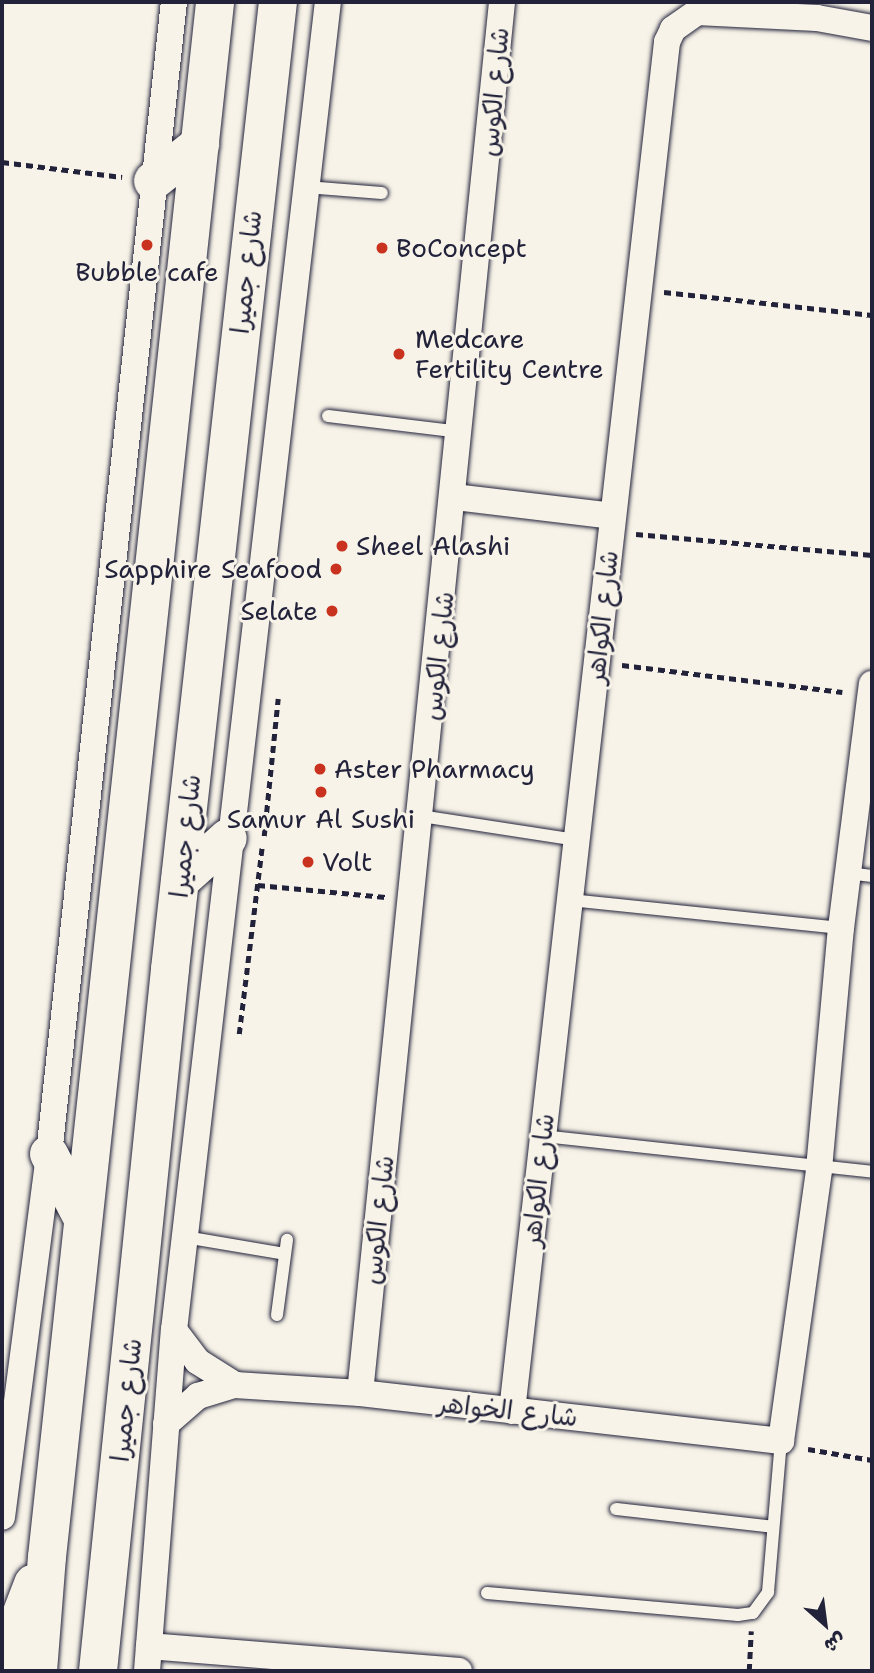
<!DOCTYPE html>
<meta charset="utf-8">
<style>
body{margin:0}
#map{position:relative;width:874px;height:1673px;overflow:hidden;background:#f7f3e8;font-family:"Shantell Sans","Playpen Sans Arabic",sans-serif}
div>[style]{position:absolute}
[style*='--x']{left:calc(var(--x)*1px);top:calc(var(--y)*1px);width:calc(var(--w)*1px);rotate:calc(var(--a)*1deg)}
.path>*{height:4.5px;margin-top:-2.25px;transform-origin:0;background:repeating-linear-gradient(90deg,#22223b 0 7px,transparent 0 12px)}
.roads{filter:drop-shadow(0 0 2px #22223b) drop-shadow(0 0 2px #22223b)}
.service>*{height:12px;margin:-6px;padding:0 6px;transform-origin:6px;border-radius:6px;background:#f7f3e8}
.minor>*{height:26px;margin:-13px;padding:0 13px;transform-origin:13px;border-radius:13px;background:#f7f3e8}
.primary>*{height:38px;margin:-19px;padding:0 19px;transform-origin:19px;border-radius:19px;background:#f7f3e8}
.dots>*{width:19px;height:19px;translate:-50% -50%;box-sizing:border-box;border:4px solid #f7f3e8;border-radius:50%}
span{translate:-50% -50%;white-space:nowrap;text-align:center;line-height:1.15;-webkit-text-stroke:6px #f7f3e8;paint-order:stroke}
.street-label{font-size:26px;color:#22223b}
.poi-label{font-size:26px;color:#22223b}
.left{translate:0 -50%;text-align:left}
.right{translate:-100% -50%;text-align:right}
.frame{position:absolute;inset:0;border:4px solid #22223b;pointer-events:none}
.north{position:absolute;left:790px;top:1589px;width:70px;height:70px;-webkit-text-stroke:5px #f7f3e8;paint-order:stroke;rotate:152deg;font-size:19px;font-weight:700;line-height:28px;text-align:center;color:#22223b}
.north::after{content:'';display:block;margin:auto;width:24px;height:32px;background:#22223b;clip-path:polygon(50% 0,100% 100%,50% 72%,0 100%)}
</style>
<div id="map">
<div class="path">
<div style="--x:2;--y:162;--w:121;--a:7.1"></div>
<div style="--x:664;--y:292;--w:209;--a:6.3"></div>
<div style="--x:636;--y:534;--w:237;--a:5.1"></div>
<div style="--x:622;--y:665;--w:222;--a:7"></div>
<div style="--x:264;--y:836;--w:138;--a:-84.2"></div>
<div style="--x:258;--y:885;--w:128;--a:5.4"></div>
<div style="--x:239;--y:1034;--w:187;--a:-83"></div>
<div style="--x:808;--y:1449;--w:65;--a:9.8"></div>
<div style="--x:749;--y:1671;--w:40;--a:-87.1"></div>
</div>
<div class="roads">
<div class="service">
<div style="--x:306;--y:187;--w:76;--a:4.5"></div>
<div style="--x:328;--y:416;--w:134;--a:6.9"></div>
<div style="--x:421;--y:816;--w:157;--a:8.8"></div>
<div style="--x:848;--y:873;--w:24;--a:7"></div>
<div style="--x:570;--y:900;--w:272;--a:5.9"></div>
<div style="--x:543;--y:1136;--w:331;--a:6.2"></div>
<div style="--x:185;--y:1237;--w:101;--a:9.6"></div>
<div style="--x:277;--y:1315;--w:76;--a:-82.4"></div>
<div style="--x:616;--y:1509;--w:158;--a:6.5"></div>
<div style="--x:487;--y:1593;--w:252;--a:5"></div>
<div style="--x:738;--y:1615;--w:15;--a:-8"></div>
<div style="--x:753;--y:1613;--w:26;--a:-54"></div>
<div style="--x:768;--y:1592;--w:152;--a:-85.1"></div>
</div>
<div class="minor">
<div style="--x:454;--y:497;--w:160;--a:6.8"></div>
<div style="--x:174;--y:1330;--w:39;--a:53"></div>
<div style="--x:197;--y:1361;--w:45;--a:32.3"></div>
<div style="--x:360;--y:1393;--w:1398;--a:-84.17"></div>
<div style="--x:512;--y:1411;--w:1378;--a:-83.54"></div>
<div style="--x:667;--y:42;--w:14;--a:-65"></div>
<div style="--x:673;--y:29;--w:29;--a:-35"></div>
<div style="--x:697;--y:12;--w:120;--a:2.9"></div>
<div style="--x:817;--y:18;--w:56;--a:10.3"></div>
<div style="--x:166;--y:1424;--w:43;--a:-41.2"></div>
<div style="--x:198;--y:1396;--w:39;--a:-17"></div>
<div style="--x:235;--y:1385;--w:125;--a:3.7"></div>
<div style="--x:360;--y:1393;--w:424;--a:6.5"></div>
<div style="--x:781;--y:1441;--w:275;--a:-82"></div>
<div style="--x:819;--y:1169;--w:242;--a:-84.8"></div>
<div style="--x:841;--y:928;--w:246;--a:-82.8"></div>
<div style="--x:2;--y:1517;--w:366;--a:-82.6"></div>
<div style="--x:49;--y:1154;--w:1159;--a:-83.81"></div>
<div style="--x:149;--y:1646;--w:311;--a:4.6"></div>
<div style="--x:147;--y:1671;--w:342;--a:-85.5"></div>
<div style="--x:174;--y:1330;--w:1337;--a:-83.39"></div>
</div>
<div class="primary">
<div style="--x:153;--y:181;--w:60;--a:-38.2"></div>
<div style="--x:180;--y:881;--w:64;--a:-41.9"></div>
<div style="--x:49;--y:1154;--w:73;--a:62.4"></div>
<div style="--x:9;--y:1671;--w:35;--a:-83"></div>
<div style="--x:13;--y:1636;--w:56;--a:-69"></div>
<div style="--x:38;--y:1671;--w:114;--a:-85.5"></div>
<div style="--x:47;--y:1557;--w:1564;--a:-83.83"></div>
<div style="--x:98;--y:1671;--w:706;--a:-84.14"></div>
<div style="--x:170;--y:969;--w:973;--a:-83.63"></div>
</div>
</div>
<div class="dots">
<div style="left:147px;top:245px;background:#c8321e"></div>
<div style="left:382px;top:248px;background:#c8321e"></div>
<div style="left:399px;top:354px;background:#c8321e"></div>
<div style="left:342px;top:546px;background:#c8321e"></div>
<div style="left:336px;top:569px;background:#c8321e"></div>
<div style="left:332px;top:611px;background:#c8321e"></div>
<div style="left:320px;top:769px;background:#c8321e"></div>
<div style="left:321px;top:792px;background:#c8321e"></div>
<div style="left:308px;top:862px;background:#c8321e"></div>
</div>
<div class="street-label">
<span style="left:494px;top:92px;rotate:-85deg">شارع الكوس</span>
<span style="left:246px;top:272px;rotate:-84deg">شارع جميرا</span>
<span style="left:602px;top:617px;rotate:-84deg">شارع الكواهر</span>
<span style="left:438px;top:656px;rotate:-84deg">شارع الكوس</span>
<span style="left:185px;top:836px;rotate:-84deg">شارع جميرا</span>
<span style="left:538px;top:1180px;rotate:-84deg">شارع الكواهر</span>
<span style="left:378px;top:1220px;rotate:-84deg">شارع الكوس</span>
<span style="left:126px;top:1400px;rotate:-84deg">شارع جميرا</span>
<span style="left:508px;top:1410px;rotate:6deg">شارع الخواهر</span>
</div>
<div class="poi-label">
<span class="left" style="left:396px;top:248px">BoConcept</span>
<span style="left:147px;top:272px">Bubble cafe</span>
<span class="left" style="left:415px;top:354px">Medcare<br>Fertility Centre</span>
<span class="left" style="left:356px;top:546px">Sheel Alashi</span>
<span class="right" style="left:322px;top:569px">Sapphire Seafood</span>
<span class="right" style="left:318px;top:611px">Selate</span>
<span class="left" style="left:334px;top:769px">Aster Pharmacy</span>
<span style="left:321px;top:819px">Samur Al Sushi</span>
<span class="left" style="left:322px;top:862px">Volt</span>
</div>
<div class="frame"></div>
<div class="north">ش</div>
</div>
